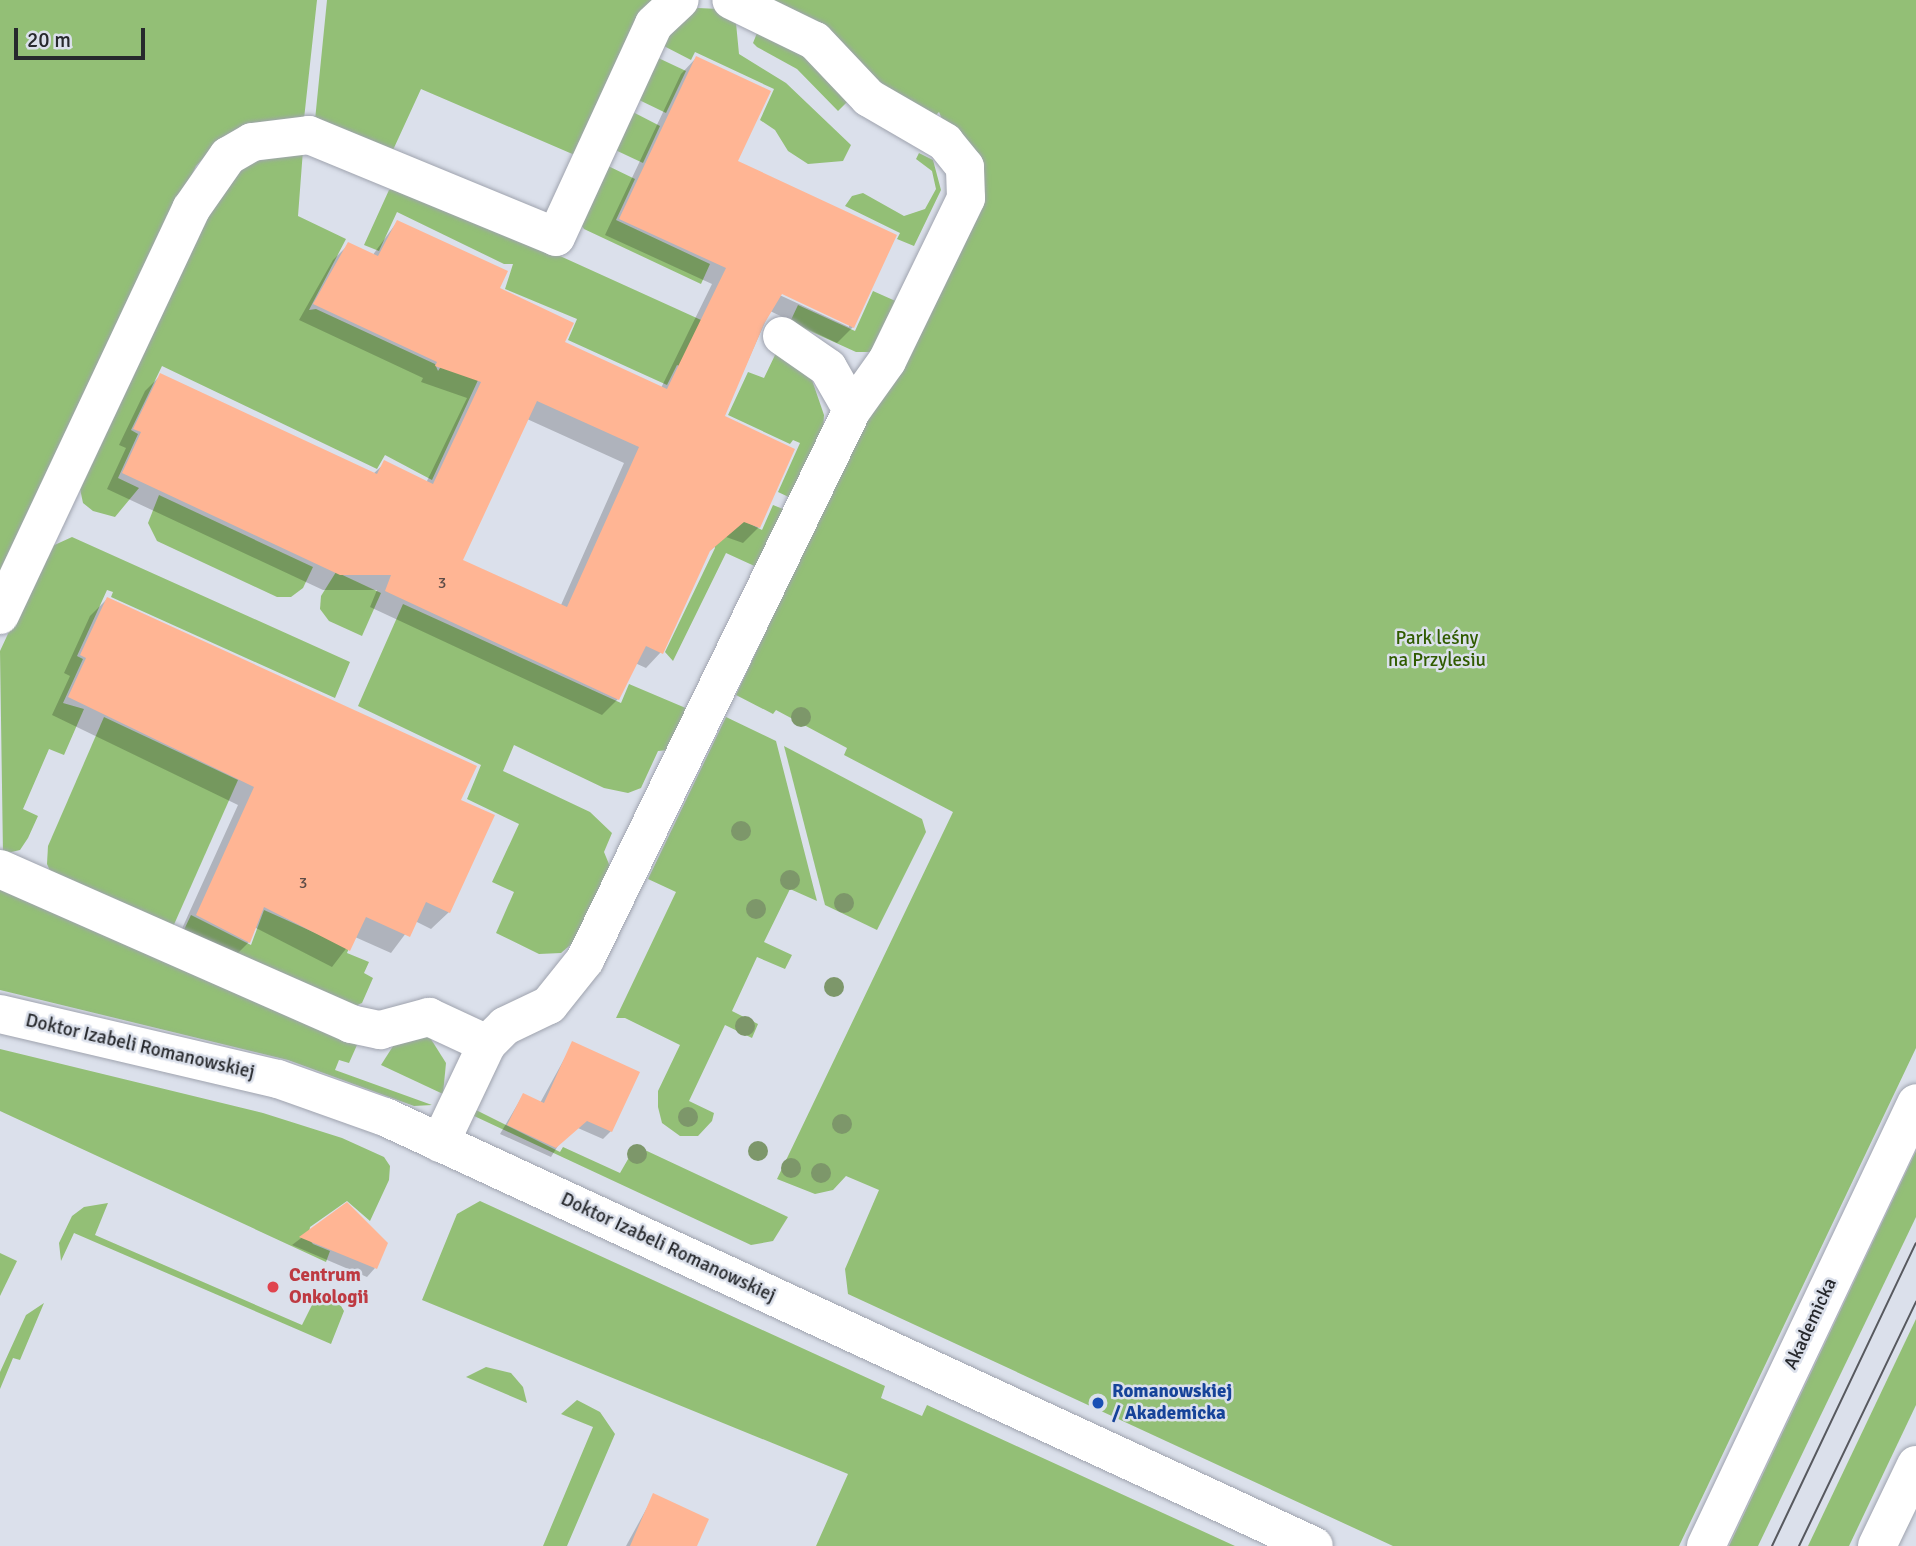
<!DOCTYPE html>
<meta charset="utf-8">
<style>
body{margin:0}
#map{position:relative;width:1916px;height:1546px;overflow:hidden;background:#dbe0eb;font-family:Signika,sans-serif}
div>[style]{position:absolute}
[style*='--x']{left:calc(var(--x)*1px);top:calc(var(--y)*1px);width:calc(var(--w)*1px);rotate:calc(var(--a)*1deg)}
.green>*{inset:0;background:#93bf76}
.shadow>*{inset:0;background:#0003}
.building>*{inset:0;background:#ffb594}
.roads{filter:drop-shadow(0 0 2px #9fa3ae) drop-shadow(0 0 2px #9fa3ae)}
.minor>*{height:38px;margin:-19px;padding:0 19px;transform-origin:19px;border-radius:19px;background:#fff}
.tram>*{height:2px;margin:-1px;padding:0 1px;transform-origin:1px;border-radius:1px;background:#57595f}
.trees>*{width:20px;height:20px;margin:-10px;border-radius:50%;background:#7d976a}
.dots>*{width:19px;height:19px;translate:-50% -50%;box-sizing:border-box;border:4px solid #dbe0eb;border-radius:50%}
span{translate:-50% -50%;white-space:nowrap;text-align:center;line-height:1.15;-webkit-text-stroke:5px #dbe0eb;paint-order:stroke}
.number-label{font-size:16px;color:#5d4c47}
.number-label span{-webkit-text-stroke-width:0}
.park-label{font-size:19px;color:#305b00}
.street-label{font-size:19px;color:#27292d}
.health-label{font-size:19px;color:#be3a42;font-weight:700}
.left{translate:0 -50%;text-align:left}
.transit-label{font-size:19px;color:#164399;font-weight:700}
.scale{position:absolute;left:14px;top:28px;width:131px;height:32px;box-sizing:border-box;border:4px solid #27292d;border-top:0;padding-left:9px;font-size:21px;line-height:24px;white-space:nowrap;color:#27292d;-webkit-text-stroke:5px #dbe0eb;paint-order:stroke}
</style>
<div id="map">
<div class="green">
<div style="clip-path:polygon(0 0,317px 0,304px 119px,207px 154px,196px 166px,0 578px)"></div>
<div style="clip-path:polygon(327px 0,655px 0,577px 156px,421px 89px,393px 150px,315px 120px)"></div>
<div style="clip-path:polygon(763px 0,1916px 0,1916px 1048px,1679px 1546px,1393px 1546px,848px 1294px,845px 1269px,879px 1190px,846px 1176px,833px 1190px,815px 1194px,777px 1179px,953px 812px,844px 755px,847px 748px,776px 710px,773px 714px,736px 695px,855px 441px,977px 204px,939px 112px,931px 120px)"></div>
<div style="clip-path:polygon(698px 8px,719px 9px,736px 23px,739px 54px,786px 83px,851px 145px,843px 161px,808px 164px,788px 151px,775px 130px,760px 120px,774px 89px,695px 52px,691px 60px,660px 44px,689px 11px)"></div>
<div style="clip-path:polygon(757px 33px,797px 46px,850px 99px,838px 111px,797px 69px,757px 47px,753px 43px)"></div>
<div style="clip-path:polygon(654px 56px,686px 71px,666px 113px,635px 98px)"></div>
<div style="clip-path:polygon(629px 110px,660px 126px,643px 163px,611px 148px)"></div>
<div style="clip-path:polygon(303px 150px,298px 216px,346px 239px,309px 310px,316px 309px,435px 364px,438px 371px,442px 365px,479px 378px,432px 480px,385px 455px,377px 469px,162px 366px,131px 430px,138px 434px,118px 478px,139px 488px,115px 517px,93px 511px,83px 503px,79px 484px,214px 196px,244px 164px)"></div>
<div style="clip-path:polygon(919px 153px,933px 160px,941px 190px,914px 246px,897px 239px,900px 233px,845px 206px,852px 196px,863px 193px,904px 216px,925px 209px,936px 189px,932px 171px,916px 159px)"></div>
<div style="clip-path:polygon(604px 164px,635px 179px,616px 220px,710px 264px,701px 284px,584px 229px,581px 225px)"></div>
<div style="clip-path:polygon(402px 189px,560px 256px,732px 334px,684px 368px,677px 365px,667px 385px,568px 340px,577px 319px,505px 289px,513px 264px,504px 264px,397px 212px,379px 251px,364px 245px,389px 190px)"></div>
<div style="clip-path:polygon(873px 291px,900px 303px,874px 352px,856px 352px,790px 322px,798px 305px,855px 331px)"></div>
<div style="clip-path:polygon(776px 353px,812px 380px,824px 415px,823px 434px,793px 499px,778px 492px,800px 443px,793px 440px,790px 444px,728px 415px,748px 372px,764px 378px)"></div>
<div style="clip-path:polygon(159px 495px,313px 567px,303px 588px,291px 597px,277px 597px,157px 541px,148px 523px)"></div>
<div style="clip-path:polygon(699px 498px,762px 530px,773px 505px,788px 511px,761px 569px,726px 553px,673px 661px,665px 652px,715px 548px)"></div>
<div style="clip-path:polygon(72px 537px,350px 662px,335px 698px,111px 597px,113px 592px,107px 590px,77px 656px,83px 659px,63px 703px,84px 709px,64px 755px,49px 749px,23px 809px,38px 816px,28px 838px,20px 850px,3px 854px,0 651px,48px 548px)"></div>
<div style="clip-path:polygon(336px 572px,381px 593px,362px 636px,329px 621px,320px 609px,321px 596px)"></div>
<div style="clip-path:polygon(403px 604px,621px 703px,629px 684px,688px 709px,669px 750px,658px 751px,641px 788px,628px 793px,604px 788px,514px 745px,503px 771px,590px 812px,612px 833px,604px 852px,611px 869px,575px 941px,561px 953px,539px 954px,496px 933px,514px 892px,492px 882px,519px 824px,467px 799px,481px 765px,358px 706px)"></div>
<div style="clip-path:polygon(104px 717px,238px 780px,172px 929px,51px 873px,47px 864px,48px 846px)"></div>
<div style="clip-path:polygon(726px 717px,776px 741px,817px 901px,790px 889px,764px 942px,792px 955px,785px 969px,757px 957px,732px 1011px,758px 1024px,752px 1038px,725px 1025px,689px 1101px,714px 1113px,712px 1121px,698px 1136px,680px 1136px,662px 1123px,658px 1107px,658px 1091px,680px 1045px,625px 1018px,616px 1018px,676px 892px,648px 879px)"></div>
<div style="clip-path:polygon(784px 746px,922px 819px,926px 832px,877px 930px,825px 905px)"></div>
<div style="clip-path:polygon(0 887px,357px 1045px,349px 1063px,339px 1060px,335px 1070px,432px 1105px,414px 1106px,288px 1060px,0 990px)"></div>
<div style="clip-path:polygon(264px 910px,349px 948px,347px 953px,369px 962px,364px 973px,373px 978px,362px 1003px,353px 1007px,182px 934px,191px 915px,251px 945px)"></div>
<div style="clip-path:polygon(429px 1036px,446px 1063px,443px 1094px,381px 1065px,395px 1043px)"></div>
<div style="clip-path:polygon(0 1049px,263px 1113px,342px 1138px,384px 1157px,390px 1166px,389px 1180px,370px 1221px,347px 1201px,310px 1227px,308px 1238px,313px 1244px,330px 1251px,326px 1262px,0 1111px)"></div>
<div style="clip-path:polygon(474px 1109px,560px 1152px,563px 1147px,620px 1173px,631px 1154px,647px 1151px,788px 1217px,773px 1241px,751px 1245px,472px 1115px)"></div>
<div style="clip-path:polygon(1916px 1151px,1916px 1217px,1758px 1546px,1729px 1546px)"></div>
<div style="clip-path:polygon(480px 1201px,885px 1386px,881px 1398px,922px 1416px,927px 1405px,1235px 1546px,816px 1546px,848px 1474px,422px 1300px,457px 1214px)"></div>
<div style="clip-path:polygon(108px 1203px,95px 1235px,302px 1325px,314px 1301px,324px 1297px,341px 1306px,344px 1311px,331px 1344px,74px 1233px,61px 1261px,59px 1243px,72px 1216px,84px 1207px)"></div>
<div style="clip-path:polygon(0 1253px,17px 1261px,0 1296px)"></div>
<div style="clip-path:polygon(44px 1303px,20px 1360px,13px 1358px,0 1389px,0 1372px,26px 1315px)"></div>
<div style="clip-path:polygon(1916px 1319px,1916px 1405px,1849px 1546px,1808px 1546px)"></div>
<div style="clip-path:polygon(486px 1367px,511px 1373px,523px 1387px,527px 1403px,466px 1377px)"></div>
<div style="clip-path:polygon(577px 1400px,600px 1412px,615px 1434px,567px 1546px,543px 1546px,593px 1427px,561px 1414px)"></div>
</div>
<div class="shadow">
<div style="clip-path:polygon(evenodd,696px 58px,736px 161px,853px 327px,837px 343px,770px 311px,723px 417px,759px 527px,743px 543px,726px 537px,706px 554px,661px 652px,646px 668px,635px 663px,618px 699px,602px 715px,370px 607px,377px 590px,323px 590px,107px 489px,126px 448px,119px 445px,145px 391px,161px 375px,373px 474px,385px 463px,426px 483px,467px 398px,421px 382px,423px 378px,299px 320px,333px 260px,348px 245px,372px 256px,397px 222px,498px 289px,563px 343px,661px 388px,712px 284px,605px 235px,681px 74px,696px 58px,775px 289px,849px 323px,849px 327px,773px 292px,775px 289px,696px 58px,527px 419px,624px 463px,561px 605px,461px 561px,527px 419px)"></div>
<div style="clip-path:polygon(107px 599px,459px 801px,449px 912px,431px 929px,415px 921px,391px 953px,355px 937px,332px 967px,254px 927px,249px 942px,232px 959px,180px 933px,238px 805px,52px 715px,70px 676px,64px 673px,90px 616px)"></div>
<div style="clip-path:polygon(573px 1043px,611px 1131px,603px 1139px,571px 1125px,551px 1157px,500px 1134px,523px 1095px,540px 1103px)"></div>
<div style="clip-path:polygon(346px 1204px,375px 1268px,367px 1277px,292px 1245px)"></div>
<div style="clip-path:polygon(654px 1495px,695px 1546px,626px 1546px)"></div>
</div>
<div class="building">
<div style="clip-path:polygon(evenodd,696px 56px,771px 91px,738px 161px,897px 235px,854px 328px,782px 294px,764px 324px,725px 416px,795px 449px,760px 528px,744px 522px,710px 551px,663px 654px,646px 646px,619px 700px,385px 591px,391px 575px,340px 575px,122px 473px,141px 432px,133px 429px,160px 373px,377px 474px,384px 460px,433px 484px,481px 382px,435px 366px,437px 362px,313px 304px,348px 242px,378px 256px,397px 220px,508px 271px,500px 288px,574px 323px,565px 342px,667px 389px,726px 268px,619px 219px,696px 56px,537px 401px,639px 447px,567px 607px,463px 560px,537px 401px)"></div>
<div style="clip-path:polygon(107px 597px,477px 766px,461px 800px,495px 815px,450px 913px,426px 902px,410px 937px,366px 917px,350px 951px,264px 907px,250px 943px,196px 915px,254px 787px,68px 697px,86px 658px,80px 655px)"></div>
<div style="clip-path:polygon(572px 1041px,640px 1072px,612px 1132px,587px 1121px,556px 1148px,507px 1125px,523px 1093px,544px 1103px)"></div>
<div style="clip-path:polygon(347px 1202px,388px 1243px,377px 1269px,299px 1237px)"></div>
<div style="clip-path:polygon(653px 1493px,709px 1519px,697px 1546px,630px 1546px)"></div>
</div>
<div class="roads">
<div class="minor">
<div style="--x:782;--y:336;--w:56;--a:34.8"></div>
<div style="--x:828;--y:368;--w:48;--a:60.3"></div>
<div style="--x:0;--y:615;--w:449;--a:-64.8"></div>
<div style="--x:191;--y:209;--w:65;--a:-55.1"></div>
<div style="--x:228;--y:156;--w:28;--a:-30"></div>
<div style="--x:252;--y:142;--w:57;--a:-7"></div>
<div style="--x:309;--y:135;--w:267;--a:22.4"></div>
<div style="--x:556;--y:237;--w:234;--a:-65.3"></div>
<div style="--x:654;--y:24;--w:35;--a:-43"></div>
<div style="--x:0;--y:869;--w:384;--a:23.8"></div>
<div style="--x:351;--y:1024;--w:30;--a:12"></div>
<div style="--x:380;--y:1030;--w:51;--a:-14.9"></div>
<div style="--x:429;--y:1017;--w:64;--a:25"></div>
<div style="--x:0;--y:1014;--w:285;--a:13.2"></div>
<div style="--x:278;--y:1079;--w:114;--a:19.6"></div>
<div style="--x:385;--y:1117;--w:1023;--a:24.79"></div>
<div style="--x:440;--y:1143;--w:110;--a:-64.6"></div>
<div style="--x:487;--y:1044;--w:25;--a:-45"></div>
<div style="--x:505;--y:1026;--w:49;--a:-25.5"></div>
<div style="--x:549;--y:1005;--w:58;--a:-51.3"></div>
<div style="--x:585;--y:960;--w:611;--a:-64.11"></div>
<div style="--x:852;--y:410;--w:60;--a:-54.5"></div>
<div style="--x:887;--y:361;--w:181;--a:-64.1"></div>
<div style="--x:966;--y:198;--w:31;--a:-92"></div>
<div style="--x:965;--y:167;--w:32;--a:-129"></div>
<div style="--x:945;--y:142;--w:88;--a:-149.9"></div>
<div style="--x:869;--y:98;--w:79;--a:-133.5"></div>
<div style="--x:815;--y:41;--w:93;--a:-154"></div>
<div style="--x:1706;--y:1546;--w:490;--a:-64.6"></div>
<div style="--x:1877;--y:1546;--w:90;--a:-64.3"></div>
</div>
</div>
<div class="tram">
<div style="--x:1772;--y:1546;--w:335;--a:-64.6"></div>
<div style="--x:1799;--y:1546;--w:271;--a:-64.4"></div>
</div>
<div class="trees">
<div style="left:801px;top:717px"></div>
<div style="left:741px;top:831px"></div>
<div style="left:790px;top:880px"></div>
<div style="left:844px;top:903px"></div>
<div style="left:756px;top:909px"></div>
<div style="left:834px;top:987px"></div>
<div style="left:745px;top:1026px"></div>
<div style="left:688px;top:1117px"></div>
<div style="left:842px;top:1124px"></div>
<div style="left:758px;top:1151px"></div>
<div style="left:637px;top:1154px"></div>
<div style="left:791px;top:1168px"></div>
<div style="left:821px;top:1173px"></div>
</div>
<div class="dots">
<div style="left:273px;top:1287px;background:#e0444e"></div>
<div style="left:1098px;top:1403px;background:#1a4fb4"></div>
</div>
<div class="number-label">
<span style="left:442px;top:583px">3</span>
<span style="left:303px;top:883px">3</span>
</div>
<div class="park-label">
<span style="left:1437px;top:650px">Park leśny<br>na Przylesiu</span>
</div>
<div class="street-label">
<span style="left:140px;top:1047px;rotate:13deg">Doktor Izabeli Romanowskiej</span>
<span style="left:668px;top:1248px;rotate:25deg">Doktor Izabeli Romanowskiej</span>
<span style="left:1811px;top:1324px;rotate:-65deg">Akademicka</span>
</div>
<div class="health-label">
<span class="left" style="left:289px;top:1287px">Centrum<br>Onkologii</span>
</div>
<div class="transit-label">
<span class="left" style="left:1112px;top:1403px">Romanowskiej<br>/ Akademicka</span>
</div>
<div class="scale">20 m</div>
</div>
